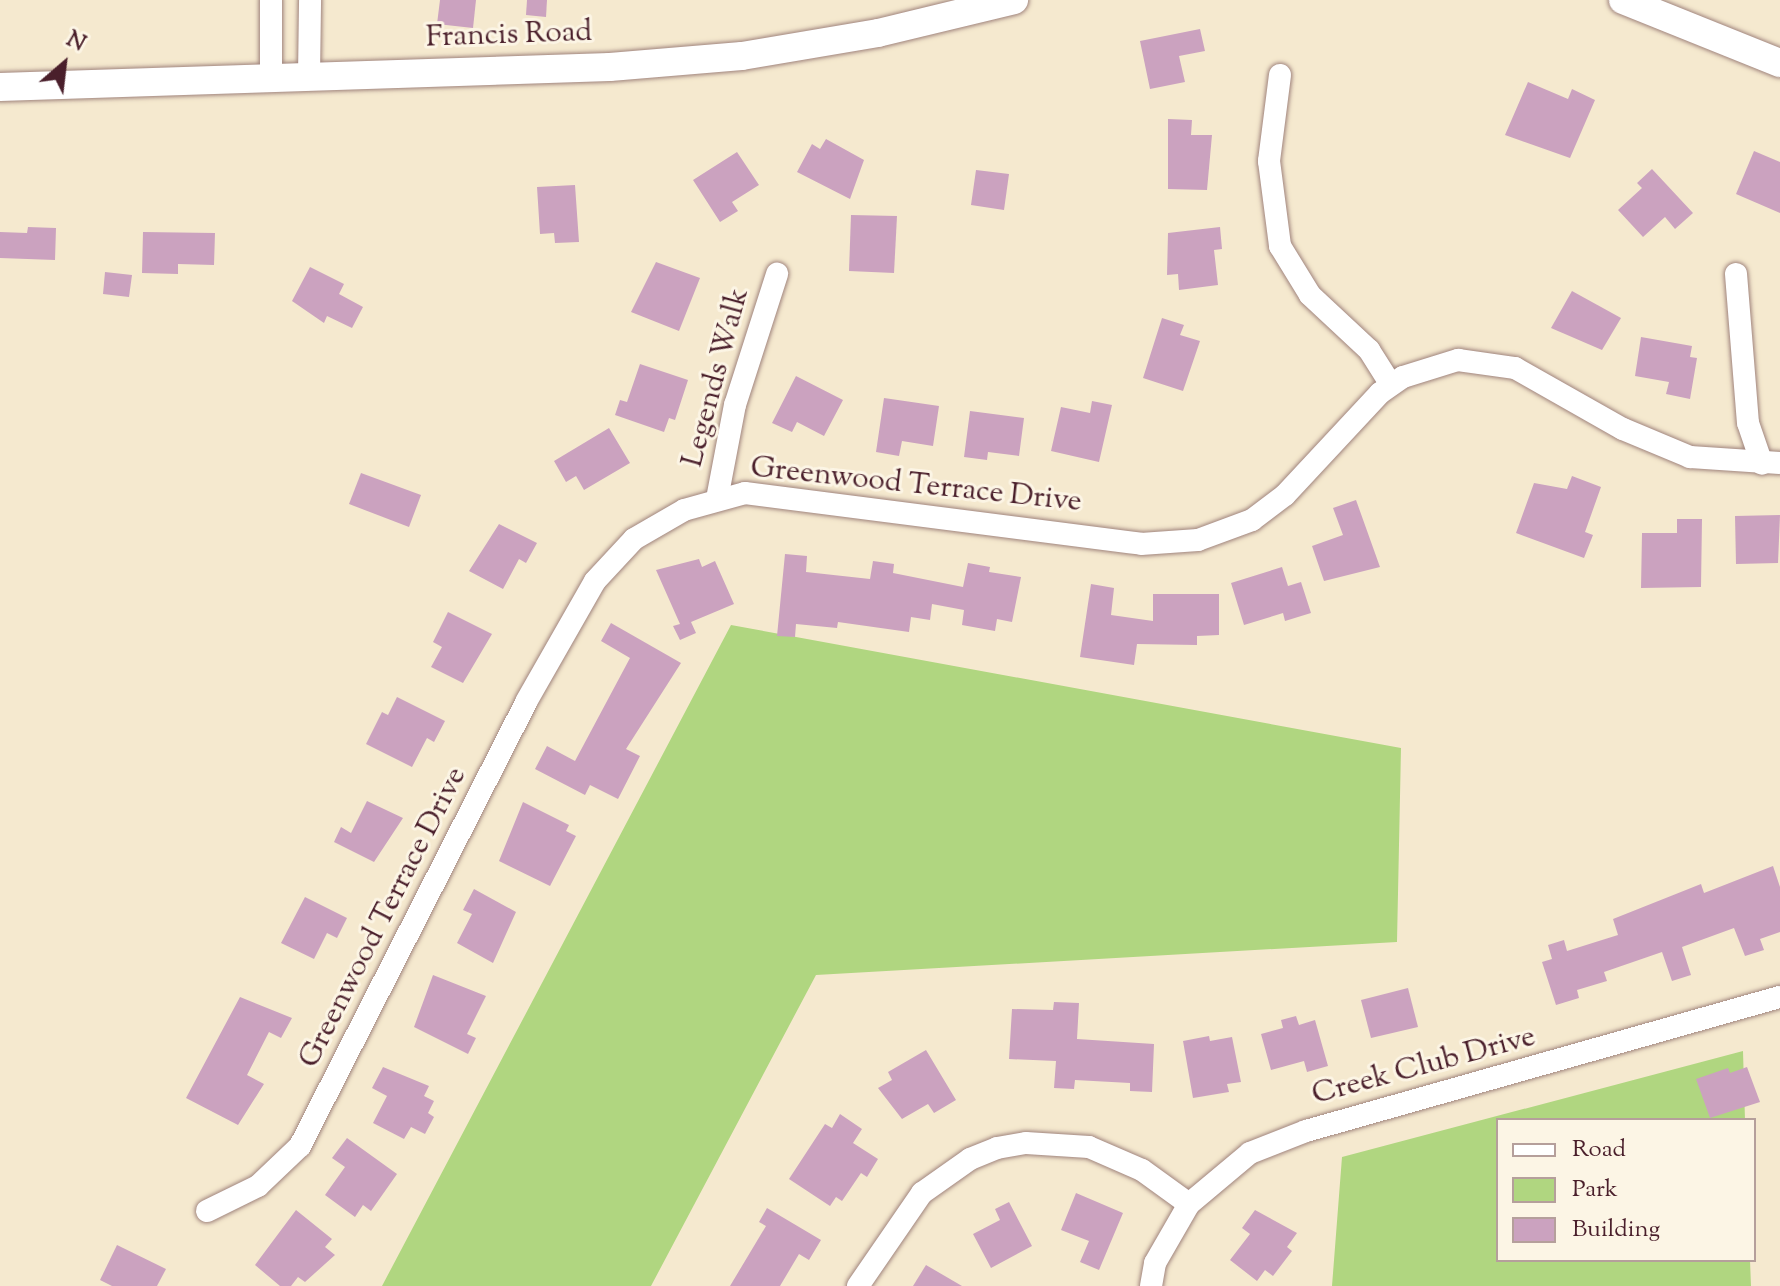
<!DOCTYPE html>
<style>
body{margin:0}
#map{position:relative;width:1780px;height:1286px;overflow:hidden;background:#f5e9cf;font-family:"Sorts Mill Goudy",serif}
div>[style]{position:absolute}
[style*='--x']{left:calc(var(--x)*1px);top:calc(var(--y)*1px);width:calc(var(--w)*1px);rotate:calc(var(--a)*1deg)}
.green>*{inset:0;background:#b0d680}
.building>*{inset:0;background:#cba2bf}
.roads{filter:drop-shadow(0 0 2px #a0847d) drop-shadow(0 0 2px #a0847d)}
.minor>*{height:22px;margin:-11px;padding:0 11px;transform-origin:11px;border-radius:11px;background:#fff}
.tertiary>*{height:28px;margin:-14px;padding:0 14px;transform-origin:14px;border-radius:14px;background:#fff}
span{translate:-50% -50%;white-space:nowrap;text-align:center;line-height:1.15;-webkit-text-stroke:6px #fcf5e5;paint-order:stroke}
.street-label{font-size:30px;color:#4a1f2b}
.legend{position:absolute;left:1496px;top:1118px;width:260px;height:144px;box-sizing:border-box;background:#fcf5e5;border:2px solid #b59f9b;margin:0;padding:10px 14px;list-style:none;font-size:24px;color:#4a1f2b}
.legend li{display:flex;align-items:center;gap:16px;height:40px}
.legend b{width:40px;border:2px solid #b59f9b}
.north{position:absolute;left:24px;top:24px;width:80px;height:80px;-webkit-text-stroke:6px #fcf5e5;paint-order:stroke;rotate:28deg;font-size:22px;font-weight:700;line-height:32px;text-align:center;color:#4a1f2b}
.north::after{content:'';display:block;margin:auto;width:28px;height:36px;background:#4a1f2b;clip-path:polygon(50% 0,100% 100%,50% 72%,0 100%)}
</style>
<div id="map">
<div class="green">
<div style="clip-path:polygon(731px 625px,1401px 748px,1397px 942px,816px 975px,651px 1286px,382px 1286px)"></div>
<div style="clip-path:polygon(1743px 1051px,1745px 1120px,1498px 1120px,1498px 1260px,1750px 1260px,1751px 1286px,1332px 1286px,1342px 1157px)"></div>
</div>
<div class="building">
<div style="clip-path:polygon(440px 0,476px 0,473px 28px,437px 24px)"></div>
<div style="clip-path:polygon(527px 0,547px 0,546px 17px,526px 15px)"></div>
<div style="clip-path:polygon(1200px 29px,1205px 51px,1179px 56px,1185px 82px,1150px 89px,1140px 41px)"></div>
<div style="clip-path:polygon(1528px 82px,1568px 99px,1572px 89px,1595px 100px,1570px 158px,1505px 135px)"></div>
<div style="clip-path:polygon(1168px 119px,1192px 120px,1191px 135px,1212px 135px,1207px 190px,1168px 189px)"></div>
<div style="clip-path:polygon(826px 139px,864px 160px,850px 199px,797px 172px,812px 144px,820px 149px)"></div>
<div style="clip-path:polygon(1754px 151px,1780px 162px,1780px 213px,1736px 194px)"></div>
<div style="clip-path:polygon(737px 152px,759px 185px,732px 202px,738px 211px,720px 222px,693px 180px)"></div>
<div style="clip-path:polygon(1652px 169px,1693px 213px,1675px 229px,1665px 217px,1643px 237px,1618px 210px,1642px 188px,1637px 183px)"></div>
<div style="clip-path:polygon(976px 170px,1009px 174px,1004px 210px,971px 205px)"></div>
<div style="clip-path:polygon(575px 185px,579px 242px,555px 243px,554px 233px,540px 234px,537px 187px)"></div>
<div style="clip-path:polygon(851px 215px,897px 216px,894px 273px,849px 271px)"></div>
<div style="clip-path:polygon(28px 227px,56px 228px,55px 260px,0 258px,0 232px,27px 233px)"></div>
<div style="clip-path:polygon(1220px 227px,1222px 249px,1214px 250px,1218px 285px,1179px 290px,1178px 274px,1167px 275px,1168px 233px)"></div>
<div style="clip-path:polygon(143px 232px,215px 233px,214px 265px,178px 264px,178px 274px,142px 273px)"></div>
<div style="clip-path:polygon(656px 262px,700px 278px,679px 331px,631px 312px)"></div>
<div style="clip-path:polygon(310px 267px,344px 284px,339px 294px,363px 307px,352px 328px,327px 316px,324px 323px,292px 301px)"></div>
<div style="clip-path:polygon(105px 272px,132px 275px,129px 297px,103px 294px)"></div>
<div style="clip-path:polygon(1572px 291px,1621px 318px,1602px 350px,1551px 328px)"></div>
<div style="clip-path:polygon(1162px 318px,1184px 325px,1180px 335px,1200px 341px,1183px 391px,1143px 378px)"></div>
<div style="clip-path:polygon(1641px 337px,1692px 346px,1690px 357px,1697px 358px,1690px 399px,1666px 394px,1669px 382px,1635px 376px)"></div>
<div style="clip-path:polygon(640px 364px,688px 380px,675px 420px,669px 418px,664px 432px,615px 415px,620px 400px,627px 402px)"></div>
<div style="clip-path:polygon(796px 376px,843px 400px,824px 436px,797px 422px,792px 432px,772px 423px)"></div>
<div style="clip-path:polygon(884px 398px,939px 406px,933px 446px,902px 441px,899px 456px,876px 452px)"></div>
<div style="clip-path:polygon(1092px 401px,1112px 405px,1099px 462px,1051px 451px,1061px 407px,1090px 413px)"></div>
<div style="clip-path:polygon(970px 411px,1024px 418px,1019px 456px,988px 452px,987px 460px,964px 457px)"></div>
<div style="clip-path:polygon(609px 428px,630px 463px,584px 490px,576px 476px,566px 482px,554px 461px)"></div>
<div style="clip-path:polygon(361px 473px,421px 495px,409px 527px,349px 504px)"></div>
<div style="clip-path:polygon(1572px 476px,1601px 487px,1585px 532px,1593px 535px,1584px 558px,1516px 533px,1534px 483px,1567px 489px)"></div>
<div style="clip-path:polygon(1356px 500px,1380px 567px,1324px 581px,1312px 546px,1343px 535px,1333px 508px)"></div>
<div style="clip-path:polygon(1780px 515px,1778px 563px,1736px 564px,1735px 516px)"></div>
<div style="clip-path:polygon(1677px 519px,1702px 519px,1701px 587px,1641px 588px,1642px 533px,1677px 533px)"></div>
<div style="clip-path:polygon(499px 524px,537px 543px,526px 563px,519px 559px,503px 589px,469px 571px)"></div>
<div style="clip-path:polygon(785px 554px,807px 556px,806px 572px,870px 579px,873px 561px,894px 564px,893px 573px,963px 587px,968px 563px,990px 567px,989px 572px,1021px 577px,1012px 622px,997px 619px,995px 631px,962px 625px,964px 610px,932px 604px,930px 620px,911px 617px,909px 632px,838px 622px,837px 628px,796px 624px,795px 637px,777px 636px)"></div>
<div style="clip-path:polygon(699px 559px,702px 567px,715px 561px,734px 604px,691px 622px,696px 633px,680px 640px,673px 626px,680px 624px,656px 570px)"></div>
<div style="clip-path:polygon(1282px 567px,1288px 586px,1301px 582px,1311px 613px,1285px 621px,1283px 613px,1244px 625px,1231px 583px)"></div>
<div style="clip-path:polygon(1091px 584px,1114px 588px,1111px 615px,1153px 621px,1153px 594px,1219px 594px,1219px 635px,1197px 636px,1197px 645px,1137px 644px,1134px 665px,1080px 657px)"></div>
<div style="clip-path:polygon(448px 612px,492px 634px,463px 683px,431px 667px,442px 647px,433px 642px)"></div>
<div style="clip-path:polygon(611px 623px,681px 663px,626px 749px,640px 756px,618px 799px,590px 785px,585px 795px,535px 769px,547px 746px,575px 761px,630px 658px,601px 641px)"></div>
<div style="clip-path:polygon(397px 697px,445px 721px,434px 742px,427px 738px,412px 767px,366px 744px,382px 712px,388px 715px)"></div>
<div style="clip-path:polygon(367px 801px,403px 818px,374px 862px,334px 842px,341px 827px,351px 833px)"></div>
<div style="clip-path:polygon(523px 802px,569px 825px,566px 831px,576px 836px,550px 886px,499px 861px)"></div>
<div style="clip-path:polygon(1773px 866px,1780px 887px,1780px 932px,1760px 939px,1764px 950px,1745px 956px,1734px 928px,1682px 947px,1691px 975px,1672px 981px,1662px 952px,1604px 972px,1607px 981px,1577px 990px,1579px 998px,1556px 1005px,1542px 962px,1552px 959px,1548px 945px,1564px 940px,1567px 951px,1618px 935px,1613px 919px,1701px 884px,1704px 893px)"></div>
<div style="clip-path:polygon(474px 889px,516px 912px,493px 963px,457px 943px,472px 914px,463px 910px)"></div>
<div style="clip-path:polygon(305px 897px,347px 918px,337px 938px,327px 933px,314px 959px,281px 943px)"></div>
<div style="clip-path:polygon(433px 975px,486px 996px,467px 1034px,476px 1038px,468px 1054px,414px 1027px)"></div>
<div style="clip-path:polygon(1408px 988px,1418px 1027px,1371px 1038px,1361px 1000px)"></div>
<div style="clip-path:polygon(240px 997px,292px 1018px,281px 1038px,269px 1032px,247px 1075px,264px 1084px,238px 1125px,186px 1098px)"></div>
<div style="clip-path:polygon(1054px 1002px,1079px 1003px,1077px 1039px,1154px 1044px,1152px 1092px,1130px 1091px,1130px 1083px,1075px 1080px,1074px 1089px,1054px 1088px,1056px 1061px,1009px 1059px,1012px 1009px,1053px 1010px)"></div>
<div style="clip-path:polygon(1296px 1016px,1299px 1025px,1315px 1020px,1328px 1066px,1307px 1072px,1304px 1061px,1271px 1070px,1261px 1034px,1283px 1028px,1281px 1020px)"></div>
<div style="clip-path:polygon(1209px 1036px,1210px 1041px,1232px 1037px,1241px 1082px,1227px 1084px,1229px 1092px,1193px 1098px,1183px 1041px)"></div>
<div style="clip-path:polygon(926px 1050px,956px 1100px,934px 1113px,928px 1104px,902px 1119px,878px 1088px,892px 1080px,888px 1072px)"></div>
<div style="clip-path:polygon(383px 1067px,429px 1086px,424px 1096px,434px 1101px,428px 1113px,434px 1117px,425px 1134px,411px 1127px,404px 1139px,373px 1123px,387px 1096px,372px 1088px)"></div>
<div style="clip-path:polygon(1747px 1067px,1760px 1102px,1710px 1118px,1696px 1079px,1728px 1068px,1730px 1073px)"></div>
<div style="clip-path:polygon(840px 1114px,862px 1129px,853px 1143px,878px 1159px,867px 1177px,861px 1173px,842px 1201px,836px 1197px,830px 1206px,789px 1179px,825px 1124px,832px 1128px)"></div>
<div style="clip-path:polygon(347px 1138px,397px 1174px,371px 1211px,363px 1205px,355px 1217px,325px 1195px,345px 1167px,332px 1158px)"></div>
<div style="clip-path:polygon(1076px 1193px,1123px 1213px,1099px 1270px,1080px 1262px,1089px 1241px,1061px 1230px)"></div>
<div style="clip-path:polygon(1009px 1202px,1032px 1246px,991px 1268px,973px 1234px,1000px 1220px,995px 1209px)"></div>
<div style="clip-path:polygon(767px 1208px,821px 1240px,809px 1260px,799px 1254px,780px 1286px,730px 1286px,766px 1226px,759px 1222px)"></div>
<div style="clip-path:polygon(296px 1210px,332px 1239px,325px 1247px,335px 1255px,305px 1282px,298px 1277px,291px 1286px,280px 1286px,255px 1265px)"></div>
<div style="clip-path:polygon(1255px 1210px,1297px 1233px,1287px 1247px,1292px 1251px,1273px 1276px,1265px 1270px,1257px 1281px,1230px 1260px,1250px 1234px,1242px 1228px)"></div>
<div style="clip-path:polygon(117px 1245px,166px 1269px,157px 1286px,112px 1286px,100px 1280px)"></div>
<div style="clip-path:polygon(926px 1265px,962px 1286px,913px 1286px)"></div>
</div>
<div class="roads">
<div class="minor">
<div style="--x:1280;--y:75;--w:87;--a:97.3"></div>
<div style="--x:1269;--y:161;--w:86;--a:82.6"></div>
<div style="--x:1280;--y:246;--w:57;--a:58.5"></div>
<div style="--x:1310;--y:295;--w:81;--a:43"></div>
<div style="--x:1369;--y:350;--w:41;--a:57.8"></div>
<div style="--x:309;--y:76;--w:76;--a:-89.2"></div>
<div style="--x:271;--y:77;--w:77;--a:-90"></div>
<div style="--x:1736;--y:274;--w:149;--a:85.4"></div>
<div style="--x:1748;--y:423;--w:43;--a:71.1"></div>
<div style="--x:717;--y:499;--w:96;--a:-79.2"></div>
<div style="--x:735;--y:405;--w:138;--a:-72.2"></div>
<div style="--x:207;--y:1211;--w:57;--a:-26.1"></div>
<div style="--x:258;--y:1186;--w:58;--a:-43.6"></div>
<div style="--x:300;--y:1146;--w:498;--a:-63"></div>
<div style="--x:526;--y:702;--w:139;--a:-60.3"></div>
<div style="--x:595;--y:581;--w:57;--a:-47.1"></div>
<div style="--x:634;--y:539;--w:58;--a:-30.1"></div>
<div style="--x:684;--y:510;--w:63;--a:-15.6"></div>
<div style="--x:745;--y:493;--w:399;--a:7.3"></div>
<div style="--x:1141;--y:544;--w:57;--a:-4"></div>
<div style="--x:1198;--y:540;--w:58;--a:-20.3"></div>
<div style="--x:1252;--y:520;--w:41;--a:-37.1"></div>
<div style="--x:1285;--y:495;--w:139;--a:-47"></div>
<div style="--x:1380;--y:393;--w:28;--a:-35"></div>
<div style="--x:1403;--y:377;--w:58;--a:-17.2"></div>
<div style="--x:1458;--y:360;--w:58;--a:8"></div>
<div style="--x:1515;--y:368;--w:124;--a:29.5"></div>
<div style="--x:1623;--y:429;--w:73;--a:22.7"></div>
<div style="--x:1690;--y:457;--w:90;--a:3.8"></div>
<div style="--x:858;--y:1286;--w:113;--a:-55.5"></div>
<div style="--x:922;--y:1193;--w:59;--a:-35.3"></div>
<div style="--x:970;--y:1159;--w:29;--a:-22"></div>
<div style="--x:997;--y:1148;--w:29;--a:-10"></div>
<div style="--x:1026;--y:1143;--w:63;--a:3.6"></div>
<div style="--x:1089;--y:1147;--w:58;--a:23.5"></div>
<div style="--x:1142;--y:1170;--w:58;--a:35.9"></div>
<div style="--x:1151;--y:1286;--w:23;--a:-80"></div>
<div style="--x:1155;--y:1263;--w:68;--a:-60"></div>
<div style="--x:1189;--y:1204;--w:80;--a:-39.9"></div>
<div style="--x:1250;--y:1153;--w:60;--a:-21.4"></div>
<div style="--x:1306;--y:1131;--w:493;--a:-15.8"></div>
</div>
<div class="tertiary">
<div style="--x:1623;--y:0;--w:169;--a:21.9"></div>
<div style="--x:0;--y:87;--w:610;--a:-1.88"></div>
<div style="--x:610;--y:67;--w:132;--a:-4.8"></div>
<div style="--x:742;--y:56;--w:138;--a:-9.6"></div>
<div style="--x:878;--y:33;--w:140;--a:-13.6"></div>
</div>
</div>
<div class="street-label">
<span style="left:509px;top:36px;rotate:-2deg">Francis Road</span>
<span style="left:717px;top:378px;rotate:-75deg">Legends Walk</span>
<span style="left:916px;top:486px;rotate:6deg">Greenwood Terrace Drive</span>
<span style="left:384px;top:918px;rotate:-63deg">Greenwood Terrace Drive</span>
<span style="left:1424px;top:1067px;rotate:-15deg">Creek Club Drive</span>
</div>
<ul class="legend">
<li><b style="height:10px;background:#fff"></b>Road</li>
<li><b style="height:22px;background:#b0d680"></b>Park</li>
<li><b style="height:22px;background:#cba2bf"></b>Building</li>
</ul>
<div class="north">N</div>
</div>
